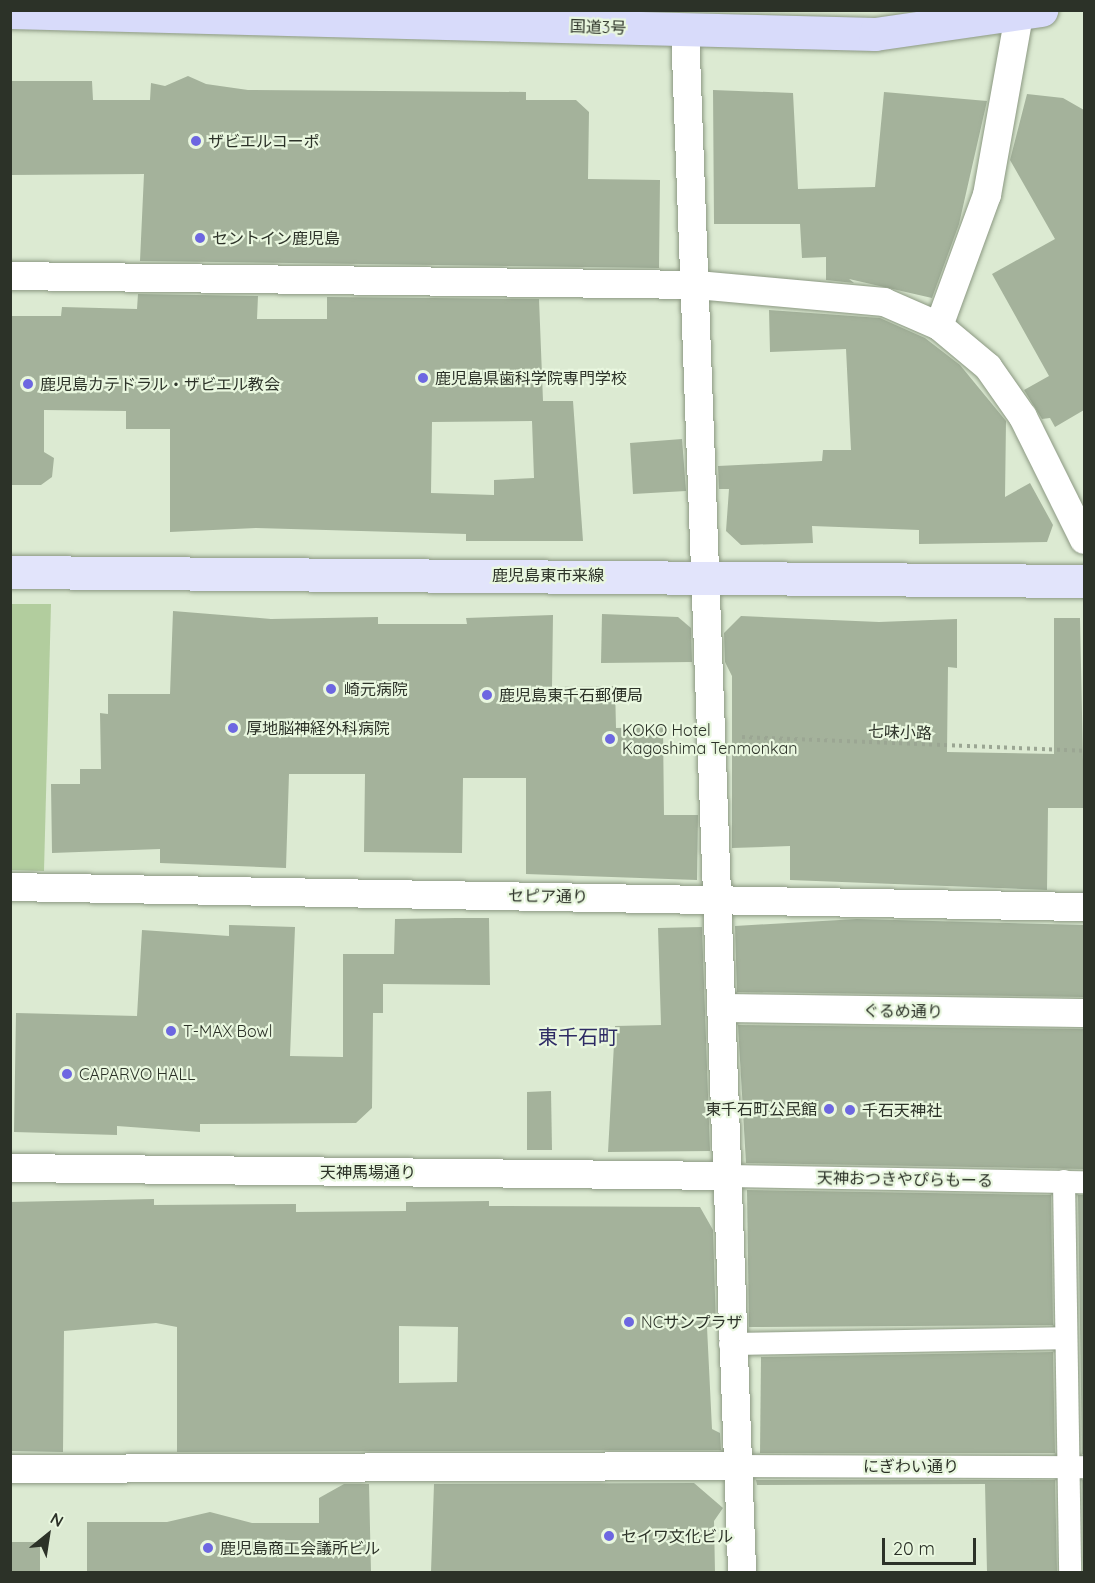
<!DOCTYPE html>
<meta charset="utf-8">
<style>
body{margin:0}
#map{position:relative;width:1095px;height:1583px;overflow:hidden;background:#dcead2;font-family:Quicksand,"Noto Sans JP",sans-serif}
div>[style]{position:absolute}
[style*='--x']{left:calc(var(--x)*1px);top:calc(var(--y)*1px);width:calc(var(--w)*1px);rotate:calc(var(--a)*1deg)}
.green>*{inset:0;background:#b2cd9e}
.building>*{inset:0;background:#a4b29b}
.path>*{height:4px;margin-top:-2px;transform-origin:0;background:repeating-linear-gradient(90deg,#9ba693 0 3px,transparent 0 7.5px)}
.roads{filter:drop-shadow(0 0 2px #8b9882) drop-shadow(0 0 2px #8b9882)}
.pedestrian>*{height:22px;margin:-11px;padding:0 11px;transform-origin:11px;border-radius:11px;background:#fff}
.minor>*{height:28px;margin:-14px;padding:0 14px;transform-origin:14px;border-radius:14px;background:#fff}
.primary>*{height:33px;margin:-16.5px;padding:0 16.5px;transform-origin:16.5px;border-radius:16.5px;background:#e2e4fb}
.trunk>*{height:33px;margin:-16.5px;padding:0 16.5px;transform-origin:16.5px;border-radius:16.5px;background:#d8dbfa}
.dots>*{width:16px;height:16px;translate:-50% -50%;box-sizing:border-box;border:3px solid #e9f7df;border-radius:50%}
span{translate:-50% -50%;white-space:nowrap;text-align:center;line-height:1.15;-webkit-text-stroke:4.5px #e9f7df;paint-order:stroke}
.street-label{font-size:16px;color:#2c3228}
.poi-label{font-size:16px;color:#2c3228}
.left{translate:0 -50%;text-align:left}
.right{translate:-100% -50%;text-align:right}
.quarter-label{font-size:20px;color:#2d2a64}
.frame{position:absolute;inset:0;border:12px solid #2c3228;pointer-events:none}
.north{position:absolute;left:18px;top:1505px;width:60px;height:60px;-webkit-text-stroke:4px #e9f7df;paint-order:stroke;rotate:30deg;font-size:16px;font-weight:700;line-height:24px;text-align:center;color:#2c3228}
.north::after{content:'';display:block;margin:auto;width:21px;height:27px;background:#2c3228;clip-path:polygon(50% 0,100% 100%,50% 72%,0 100%)}
.scale{position:absolute;left:882px;top:1538px;width:94px;height:27px;box-sizing:border-box;border:3px solid #2c3228;border-top:0;padding-left:8px;font-size:18px;line-height:21px;white-space:nowrap;color:#2c3228;-webkit-text-stroke:4px #e9f7df;paint-order:stroke}
</style>
<div id="map">
<div class="green">
<div style="clip-path:polygon(11px 604px,51px 604px,44px 871px,11px 870px)"></div>
</div>
<div class="building">
<div style="clip-path:polygon(188px 76px,206px 84px,248px 90px,526px 92px,526px 100px,576px 100px,589px 112px,588px 179px,660px 180px,659px 268px,140px 261px,144px 174px,10px 175px,10px 81px,92px 81px,93px 100px,150px 100px,151px 83px,165px 86px)"></div>
<div style="clip-path:polygon(713px 90px,793px 93px,798px 189px,875px 187px,884px 92px,987px 101px,959px 224px,932px 298px,849px 279px,854px 283px,826px 280px,826px 257px,802px 258px,800px 224px,714px 224px)"></div>
<div style="clip-path:polygon(1027px 94px,1063px 98px,1084px 110px,1084px 410px,1055px 427px,1050px 418px,1042px 419px,1024px 390px,1049px 376px,992px 274px,1055px 239px,1010px 160px)"></div>
<div style="clip-path:polygon(evenodd,138px 294px,258px 296px,257px 319px,327px 319px,327px 297px,539px 299px,543px 401px,573px 401px,583px 541px,466px 541px,466px 534px,256px 528px,170px 532px,170px 429px,126px 429px,126px 411px,44px 410px,44px 452px,54px 458px,52px 477px,41px 485px,10px 485px,10px 316px,61px 316px,62px 307px,137px 309px,138px 294px,532px 421px,534px 478px,494px 480px,494px 495px,431px 493px,432px 422px,532px 421px)"></div>
<div style="clip-path:polygon(769px 310px,880px 318px,925px 338px,960px 365px,1006px 421px,1005px 497px,1030px 483px,1053px 525px,1047px 542px,919px 544px,919px 530px,812px 526px,813px 543px,741px 545px,726px 531px,729px 489px,719px 489px,718px 466px,822px 461px,823px 450px,851px 450px,846px 349px,770px 352px)"></div>
<div style="clip-path:polygon(682px 439px,686px 491px,633px 494px,630px 443px)"></div>
<div style="clip-path:polygon(173px 611px,271px 619px,378px 617px,378px 624px,467px 624px,466px 618px,553px 615px,552px 687px,615px 686px,616px 728px,663px 727px,664px 815px,698px 815px,697px 880px,526px 874px,526px 778px,463px 778px,462px 853px,364px 852px,365px 774px,289px 774px,286px 868px,160px 863px,160px 849px,52px 853px,51px 784px,80px 784px,80px 769px,101px 769px,100px 713px,108px 714px,108px 694px,170px 694px)"></div>
<div style="clip-path:polygon(602px 614px,678px 617px,691px 628px,692px 662px,601px 663px)"></div>
<div style="clip-path:polygon(741px 616px,879px 622px,957px 619px,957px 668px,948px 667px,947px 752px,1054px 754px,1054px 618px,1080px 618px,1084px 808px,1048px 808px,1047px 890px,790px 880px,790px 846px,732px 848px,732px 676px,725px 662px,724px 633px)"></div>
<div style="clip-path:polygon(456px 918px,489px 918px,490px 985px,383px 984px,383px 1013px,373px 1013px,372px 1108px,356px 1123px,200px 1124px,200px 1132px,117px 1126px,117px 1135px,14px 1132px,16px 1013px,137px 1016px,142px 930px,229px 936px,229px 925px,295px 927px,290px 1056px,343px 1057px,343px 954px,394px 954px,395px 919px)"></div>
<div style="clip-path:polygon(857px 919px,1084px 925px,1084px 997px,737px 992px,735px 926px)"></div>
<div style="clip-path:polygon(702px 927px,710px 1151px,608px 1152px,615px 1026px,661px 1025px,658px 928px)"></div>
<div style="clip-path:polygon(738px 1025px,1084px 1029px,1084px 1169px,746px 1163px)"></div>
<div style="clip-path:polygon(551px 1091px,552px 1150px,527px 1150px,527px 1092px)"></div>
<div style="clip-path:polygon(747px 1190px,1051px 1195px,1053px 1325px,749px 1327px)"></div>
<div style="clip-path:polygon(1078px 1195px,1084px 1195px,1084px 1454px,1082px 1454px)"></div>
<div style="clip-path:polygon(evenodd,154px 1199px,154px 1205px,296px 1204px,296px 1212px,406px 1211px,406px 1202px,489px 1201px,489px 1206px,700px 1207px,713px 1230px,716px 1327px,707px 1327px,712px 1429px,720px 1433px,721px 1450px,177px 1452px,177px 1327px,156px 1323px,64px 1331px,63px 1452px,10px 1451px,10px 1202px,154px 1199px,399px 1326px,458px 1327px,457px 1382px,399px 1383px,399px 1326px)"></div>
<div style="clip-path:polygon(1053px 1352px,1055px 1453px,760px 1453px,761px 1357px)"></div>
<div style="clip-path:polygon(756px 1480px,1055px 1480px,1057px 1572px,987px 1572px,985px 1484px,757px 1485px)"></div>
<div style="clip-path:polygon(1082px 1480px,1084px 1480px,1084px 1572px,1083px 1572px)"></div>
<div style="clip-path:polygon(694px 1483px,723px 1508px,714px 1521px,715px 1572px,431px 1572px,434px 1484px)"></div>
<div style="clip-path:polygon(344px 1484px,369px 1484px,371px 1572px,87px 1572px,87px 1522px,167px 1522px,210px 1512px,252px 1523px,319px 1523px,319px 1498px)"></div>
<div style="clip-path:polygon(10px 1542px,40px 1542px,40px 1572px,10px 1572px)"></div>
</div>
<div class="path">
<div style="--x:742;--y:737;--w:342;--a:2.3"></div>
</div>
<div class="roads">
<div class="pedestrian">
<div style="--x:726;--y:1176;--w:358;--a:1"></div>
<div style="--x:1064;--y:1181;--w:391;--a:89.1"></div>
<div style="--x:730;--y:1344;--w:335;--a:-1"></div>
<div style="--x:737;--y:1466;--w:347;--a:0.2"></div>
</div>
<div class="minor">
<div style="--x:685;--y:29;--w:1544;--a:87.88"></div>
<div style="--x:10;--y:276;--w:687;--a:0.75"></div>
<div style="--x:697;--y:285;--w:188;--a:5.2"></div>
<div style="--x:884;--y:302;--w:60;--a:23.6"></div>
<div style="--x:939;--y:326;--w:64;--a:39.9"></div>
<div style="--x:988;--y:367;--w:61;--a:55"></div>
<div style="--x:1023;--y:417;--w:137;--a:63.6"></div>
<div style="--x:939;--y:326;--w:140;--a:-69.9"></div>
<div style="--x:987;--y:195;--w:182;--a:-79.9"></div>
<div style="--x:10;--y:887;--w:1074;--a:1.07"></div>
<div style="--x:722;--y:1008;--w:362;--a:0.8"></div>
<div style="--x:10;--y:1168;--w:716;--a:0.64"></div>
<div style="--x:10;--y:1469;--w:727;--a:-0.24"></div>
</div>
<div class="primary">
<div style="--x:10;--y:572;--w:1074;--a:0.48"></div>
</div>
<div class="trunk">
<div style="--x:10;--y:12;--w:865;--a:1.46"></div>
<div style="--x:875;--y:34;--w:168;--a:-8.2"></div>
</div>
</div>
<div class="dots">
<div style="left:196px;top:141px;background:#6d67e1"></div>
<div style="left:200px;top:238px;background:#6d67e1"></div>
<div style="left:423px;top:378px;background:#6d67e1"></div>
<div style="left:28px;top:384px;background:#6d67e1"></div>
<div style="left:331px;top:689px;background:#6d67e1"></div>
<div style="left:487px;top:695px;background:#6d67e1"></div>
<div style="left:233px;top:728px;background:#6d67e1"></div>
<div style="left:610px;top:739px;background:#6d67e1"></div>
<div style="left:171px;top:1031px;background:#6d67e1"></div>
<div style="left:67px;top:1074px;background:#6d67e1"></div>
<div style="left:829px;top:1109px;background:#6d67e1"></div>
<div style="left:850px;top:1110px;background:#6d67e1"></div>
<div style="left:629px;top:1322px;background:#6d67e1"></div>
<div style="left:609px;top:1536px;background:#6d67e1"></div>
<div style="left:208px;top:1548px;background:#6d67e1"></div>
</div>
<div class="street-label">
<span style="left:598px;top:27px;rotate:2deg">国道3号</span>
<span style="left:548px;top:575px">鹿児島東市来線</span>
<span style="left:900px;top:732px;rotate:2deg">七味小路</span>
<span style="left:548px;top:896px;rotate:1deg">セピア通り</span>
<span style="left:903px;top:1011px;rotate:1deg">ぐるめ通り</span>
<span style="left:368px;top:1172px">天神馬場通り</span>
<span style="left:905px;top:1179px;rotate:1deg">天神おつきやぴらもーる</span>
<span style="left:911px;top:1466px">にぎわい通り</span>
</div>
<div class="poi-label">
<span class="left" style="left:208px;top:141px">ザビエルコーポ</span>
<span class="left" style="left:212px;top:238px">セントイン鹿児島</span>
<span class="left" style="left:435px;top:378px">鹿児島県歯科学院専門学校</span>
<span class="left" style="left:40px;top:384px">鹿児島カテドラル・ザビエル教会</span>
<span class="left" style="left:344px;top:689px">崎元病院</span>
<span class="left" style="left:499px;top:695px">鹿児島東千石郵便局</span>
<span class="left" style="left:246px;top:728px">厚地脳神経外科病院</span>
<span class="left" style="left:622px;top:739px">KOKO Hotel<br>Kagoshima Tenmonkan</span>
<span class="left" style="left:183px;top:1031px">T-MAX Bowl</span>
<span class="left" style="left:79px;top:1074px">CAPARVO HALL</span>
<span class="right" style="left:817px;top:1109px">東千石町公民館</span>
<span class="left" style="left:862px;top:1110px">千石天神社</span>
<span class="left" style="left:641px;top:1322px">NCサンプラザ</span>
<span class="left" style="left:621px;top:1536px">セイワ文化ビル</span>
<span class="left" style="left:220px;top:1548px">鹿児島商工会議所ビル</span>
</div>
<div class="quarter-label">
<span style="left:578px;top:1036px">東千石町</span>
</div>
<div class="frame"></div>
<div class="north">N</div>
<div class="scale">20 m</div>
</div>
